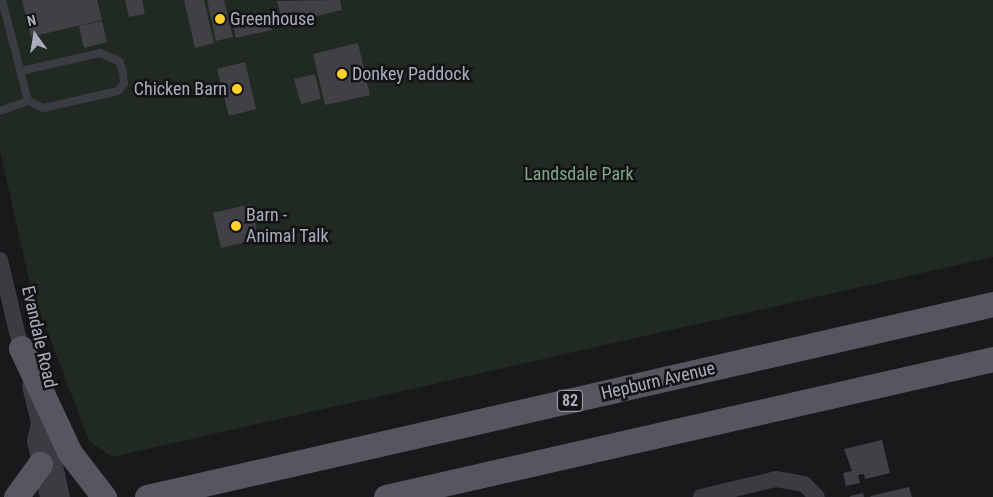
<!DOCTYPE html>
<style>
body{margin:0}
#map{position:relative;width:993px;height:497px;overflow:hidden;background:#19181b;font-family:"Roboto Condensed",sans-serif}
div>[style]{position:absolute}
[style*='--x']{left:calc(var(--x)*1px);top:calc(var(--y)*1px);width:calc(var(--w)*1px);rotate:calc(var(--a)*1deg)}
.green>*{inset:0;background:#202922}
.building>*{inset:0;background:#404045}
.service>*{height:8px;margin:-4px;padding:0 4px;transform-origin:4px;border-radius:4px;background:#3b3b42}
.minor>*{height:16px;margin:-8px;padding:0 8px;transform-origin:8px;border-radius:8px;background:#3b3b42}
.primary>*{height:25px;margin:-12.5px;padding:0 12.5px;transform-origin:12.5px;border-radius:12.5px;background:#55565f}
.dots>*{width:14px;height:14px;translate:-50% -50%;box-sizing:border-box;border:2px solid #131316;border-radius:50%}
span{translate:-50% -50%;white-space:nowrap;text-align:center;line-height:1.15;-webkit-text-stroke:5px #131316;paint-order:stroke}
.shield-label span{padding:1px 4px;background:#131316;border:1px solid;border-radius:4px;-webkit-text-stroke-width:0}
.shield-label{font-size:16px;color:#a9adbb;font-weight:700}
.poi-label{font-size:18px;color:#a9adbb}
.left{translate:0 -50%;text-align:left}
.right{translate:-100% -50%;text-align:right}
.park-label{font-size:18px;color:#7fa886}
.street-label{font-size:18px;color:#a9adbb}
.north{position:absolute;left:10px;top:10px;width:50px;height:50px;-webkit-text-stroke:4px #131316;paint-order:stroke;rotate:347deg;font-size:14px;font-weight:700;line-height:20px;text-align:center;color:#a9adbb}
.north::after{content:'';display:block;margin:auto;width:18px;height:22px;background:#a9adbb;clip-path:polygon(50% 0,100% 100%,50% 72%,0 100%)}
</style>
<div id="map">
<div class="green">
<div style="clip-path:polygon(0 0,993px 0,993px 257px,112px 457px,89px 441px,31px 288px,0 151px)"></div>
</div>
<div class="building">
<div style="clip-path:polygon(22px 0,97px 0,102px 20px,31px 37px)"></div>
<div style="clip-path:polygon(125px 0,142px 0,145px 14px,129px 17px)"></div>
<div style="clip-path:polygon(184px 0,204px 0,214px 43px,195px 48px)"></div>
<div style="clip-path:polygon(207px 0,224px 0,233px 37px,216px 41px)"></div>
<div style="clip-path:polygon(340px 0,342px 10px,283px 24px,277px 1px)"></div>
<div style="clip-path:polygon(268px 12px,272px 30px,236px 38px,232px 20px)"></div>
<div style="clip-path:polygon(102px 21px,107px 42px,84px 48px,79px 26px)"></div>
<div style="clip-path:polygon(358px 43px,370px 95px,325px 105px,313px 54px)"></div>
<div style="clip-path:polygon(245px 62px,256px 109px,229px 116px,217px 69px)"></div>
<div style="clip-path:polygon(315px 74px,321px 99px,301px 104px,294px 79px)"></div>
<div style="clip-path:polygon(251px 204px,259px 239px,221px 248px,213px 213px)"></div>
<div style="clip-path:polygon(882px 440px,890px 473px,865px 479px,864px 474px,858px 475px,860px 483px,846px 486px,843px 473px,852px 471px,844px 449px)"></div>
<div style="clip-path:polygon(909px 487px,912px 497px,871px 497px,870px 496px)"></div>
<div style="clip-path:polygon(863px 493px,864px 497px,850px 497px,850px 496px)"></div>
</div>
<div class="service">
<div style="--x:21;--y:71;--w:81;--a:-12.8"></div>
<div style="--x:100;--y:53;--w:21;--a:23"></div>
<div style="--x:119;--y:61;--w:12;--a:70"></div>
<div style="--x:123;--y:72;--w:11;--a:85"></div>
<div style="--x:124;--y:83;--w:10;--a:127"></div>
<div style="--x:118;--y:91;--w:77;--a:167.2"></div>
<div style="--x:43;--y:108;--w:17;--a:-155"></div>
<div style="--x:0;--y:111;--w:30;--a:-20"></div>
<div style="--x:28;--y:101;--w:104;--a:-104.4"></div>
</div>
<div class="minor">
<div style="--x:0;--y:260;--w:100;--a:76.7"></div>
<div style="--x:30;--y:386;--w:38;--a:76"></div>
<div style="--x:39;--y:423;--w:18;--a:56"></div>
<div style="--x:49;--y:438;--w:60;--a:77.6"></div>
<div style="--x:39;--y:423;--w:18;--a:103"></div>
<div style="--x:35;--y:441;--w:57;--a:76.9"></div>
<div style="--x:701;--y:497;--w:77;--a:-13.5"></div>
<div style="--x:776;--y:479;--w:28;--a:10"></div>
<div style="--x:804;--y:484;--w:18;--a:45"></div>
</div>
<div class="primary">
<div style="--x:21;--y:348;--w:116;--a:65"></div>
<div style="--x:70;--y:453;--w:56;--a:52.3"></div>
<div style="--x:16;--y:497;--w:41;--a:-54"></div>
<div style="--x:147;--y:497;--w:868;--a:-12.85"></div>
<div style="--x:386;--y:497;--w:622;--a:-12.81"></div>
</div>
<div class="dots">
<div style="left:220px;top:19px;background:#ffd12c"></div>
<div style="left:342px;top:74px;background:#ffd12c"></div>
<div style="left:237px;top:89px;background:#ffd12c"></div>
<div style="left:236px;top:226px;background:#ffd12c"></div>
</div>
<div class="shield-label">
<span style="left:570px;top:401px">82</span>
</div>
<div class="poi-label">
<span class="left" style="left:230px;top:19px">Greenhouse</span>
<span class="left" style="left:352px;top:74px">Donkey Paddock</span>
<span class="right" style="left:227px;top:89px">Chicken Barn</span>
<span class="left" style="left:246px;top:226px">Barn -<br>Animal Talk</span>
</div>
<div class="park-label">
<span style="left:579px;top:174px">Landsdale Park</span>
</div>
<div class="street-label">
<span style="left:39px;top:337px;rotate:77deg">Evandale Road</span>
<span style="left:658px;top:381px;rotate:-13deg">Hepburn Avenue</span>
</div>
<div class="north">N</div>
</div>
